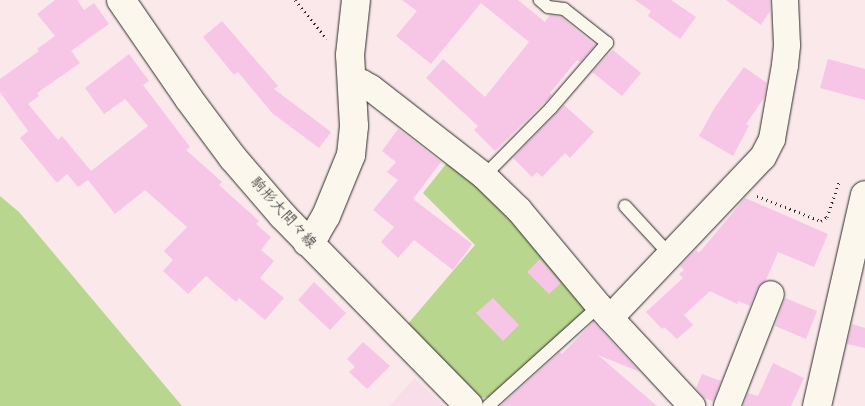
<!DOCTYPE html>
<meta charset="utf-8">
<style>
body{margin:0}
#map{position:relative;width:865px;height:406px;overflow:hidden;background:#fae8ea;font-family:Dekko,"Klee One",sans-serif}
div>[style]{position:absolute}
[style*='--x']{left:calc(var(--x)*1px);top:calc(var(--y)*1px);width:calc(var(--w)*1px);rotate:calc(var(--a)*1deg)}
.built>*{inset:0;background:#f9dee9}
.green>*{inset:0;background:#b9d68e}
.building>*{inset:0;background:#f7c6e6}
.path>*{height:3px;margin-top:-1.5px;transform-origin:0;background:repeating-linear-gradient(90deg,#2b2b2b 0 1px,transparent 0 5px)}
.roads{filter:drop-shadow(0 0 1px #2b2b2b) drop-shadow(0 0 1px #2b2b2b)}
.lane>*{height:12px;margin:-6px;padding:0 6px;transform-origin:6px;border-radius:6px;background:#fbf7ec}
.street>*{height:26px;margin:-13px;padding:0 13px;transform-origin:13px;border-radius:13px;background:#fbf7ec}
.secondary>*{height:28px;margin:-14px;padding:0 14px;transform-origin:14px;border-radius:14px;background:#fbf7ec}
span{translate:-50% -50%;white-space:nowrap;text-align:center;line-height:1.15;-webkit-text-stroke:5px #fbf7ec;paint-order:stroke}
.street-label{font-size:15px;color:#2b2b2b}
</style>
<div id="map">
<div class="built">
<div style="clip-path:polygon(415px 378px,444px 406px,389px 406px)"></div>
</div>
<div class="green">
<div style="clip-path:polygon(450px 159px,479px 183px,592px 306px,489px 397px,481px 398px,407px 325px,475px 245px,423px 193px)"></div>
<div style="clip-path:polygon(0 196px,19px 212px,182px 406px,0 406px)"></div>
</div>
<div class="building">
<div style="clip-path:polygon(55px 0,77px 0,84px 10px,94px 3px,109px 24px,71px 51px,80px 63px,37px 93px,39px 96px,28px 104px,58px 140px,62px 136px,91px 171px,148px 126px,125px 99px,104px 114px,85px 88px,129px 54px,149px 81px,143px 85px,190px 147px,186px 150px,222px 182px,219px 185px,259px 221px,256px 224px,271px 237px,261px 250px,274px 261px,260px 278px,284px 298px,265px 320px,239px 298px,236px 302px,206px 276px,188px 294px,163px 271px,173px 260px,164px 251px,187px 227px,145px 190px,115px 214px,88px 180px,78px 187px,67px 174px,57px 183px,20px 138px,28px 131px,0 92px,0 79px,39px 51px,37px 49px,55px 36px,37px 14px)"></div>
<div style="clip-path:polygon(402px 0,518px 0,545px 22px,550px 15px,561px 17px,595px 45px,580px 62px,577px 60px,550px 93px,552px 95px,545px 102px,495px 151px,474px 130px,478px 126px,426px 78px,443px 59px,485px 97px,529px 42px,481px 3px,431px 64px,396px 36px,417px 11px)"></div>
<div style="clip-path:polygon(635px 0,671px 0,696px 17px,680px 39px,648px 16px,651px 11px)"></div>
<div style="clip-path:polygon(726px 0,770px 0,770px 11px,761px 25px)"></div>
<div style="clip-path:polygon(222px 21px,278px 86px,274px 89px,331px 132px,319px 148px,272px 113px,238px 72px,234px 75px,203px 37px)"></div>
<div style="clip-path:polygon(613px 50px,641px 73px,622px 96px,592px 72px)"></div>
<div style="clip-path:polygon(828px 59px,865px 69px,865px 100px,820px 88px)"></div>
<div style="clip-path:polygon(744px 67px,767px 83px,764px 98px,746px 124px,749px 126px,733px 156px,699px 136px,715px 107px)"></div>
<div style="clip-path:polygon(564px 105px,594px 132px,570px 158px,565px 153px,542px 177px,537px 172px,532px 177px,513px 158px)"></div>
<div style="clip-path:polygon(398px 129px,441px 162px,413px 199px,472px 244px,453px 270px,414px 240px,398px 258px,381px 242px,394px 227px,373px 210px,398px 180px,387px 172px,396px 162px,382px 151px)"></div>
<div style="clip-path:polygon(745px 198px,828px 234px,814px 267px,778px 252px,766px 280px,757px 289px,750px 306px,738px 301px,737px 304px,710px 291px,684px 315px,693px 325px,677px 339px,664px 327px,662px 329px,646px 312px,683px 278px,679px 274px,684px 270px,680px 266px,696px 250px,699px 253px)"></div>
<div style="clip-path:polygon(540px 259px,561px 283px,549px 294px,527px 272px)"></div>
<div style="clip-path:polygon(314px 282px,346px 313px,330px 330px,298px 300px)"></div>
<div style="clip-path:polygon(493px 298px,519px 325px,503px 341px,476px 313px)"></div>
<div style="clip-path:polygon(785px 298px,817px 311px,806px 339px,775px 326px)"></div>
<div style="clip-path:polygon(593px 322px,640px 372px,598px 355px,657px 406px,500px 406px,560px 352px,562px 354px)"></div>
<div style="clip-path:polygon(852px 324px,865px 328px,865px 348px,847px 344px)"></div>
<div style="clip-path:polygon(363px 342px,390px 366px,367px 389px,349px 372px,355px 367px,347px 359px)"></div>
<div style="clip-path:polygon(773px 363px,804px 378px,791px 406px,743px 406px,748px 393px,758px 396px)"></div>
<div style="clip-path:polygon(702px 374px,721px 381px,713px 401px,704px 398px,696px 388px)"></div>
</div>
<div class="path">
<div style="--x:295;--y:0;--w:50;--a:50.6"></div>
<div style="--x:757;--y:196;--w:69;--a:21.3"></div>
<div style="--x:821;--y:221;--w:7;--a:-34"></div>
<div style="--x:827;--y:217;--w:37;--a:-71"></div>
</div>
<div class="roads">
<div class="lane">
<div style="--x:484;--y:176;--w:95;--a:-45.4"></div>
<div style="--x:551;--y:108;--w:86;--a:-49.3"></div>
<div style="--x:607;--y:43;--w:55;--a:-141.7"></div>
<div style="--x:564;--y:9;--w:16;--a:-173"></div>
<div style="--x:548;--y:7;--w:11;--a:-139"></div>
<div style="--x:625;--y:206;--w:67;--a:47.4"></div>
<div style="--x:488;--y:406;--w:149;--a:-42"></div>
</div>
<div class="street">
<div style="--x:351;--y:81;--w:11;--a:10"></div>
<div style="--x:362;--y:83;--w:10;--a:29"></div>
<div style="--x:371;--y:88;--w:143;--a:37.9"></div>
<div style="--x:484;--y:176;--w:49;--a:44.2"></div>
<div style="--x:519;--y:210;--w:125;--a:50.2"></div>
<div style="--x:599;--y:306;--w:137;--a:47.1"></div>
<div style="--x:610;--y:318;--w:222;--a:-46.5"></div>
<div style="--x:763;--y:157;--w:20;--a:-63"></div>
<div style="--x:772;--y:139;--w:75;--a:-80"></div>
<div style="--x:785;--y:65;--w:20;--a:-84"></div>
<div style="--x:787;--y:45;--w:45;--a:-92.5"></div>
<div style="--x:727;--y:406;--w:120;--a:-68.6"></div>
</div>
<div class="secondary">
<div style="--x:121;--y:0;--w:120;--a:55.5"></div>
<div style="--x:189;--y:99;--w:74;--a:53.3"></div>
<div style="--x:233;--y:158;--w:75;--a:49.3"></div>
<div style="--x:282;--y:215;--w:267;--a:45.6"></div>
<div style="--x:307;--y:242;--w:13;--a:-45"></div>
<div style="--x:316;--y:233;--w:20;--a:-60"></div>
<div style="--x:326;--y:216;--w:66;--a:-67.7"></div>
<div style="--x:351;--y:155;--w:29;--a:-84"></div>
<div style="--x:354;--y:126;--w:71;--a:-93.2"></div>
<div style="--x:350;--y:55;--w:55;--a:-83.8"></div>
<div style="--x:817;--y:406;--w:216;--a:-77.2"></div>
</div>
</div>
<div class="street-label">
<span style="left:282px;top:214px;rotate:48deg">駒形大間々線</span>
</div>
</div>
